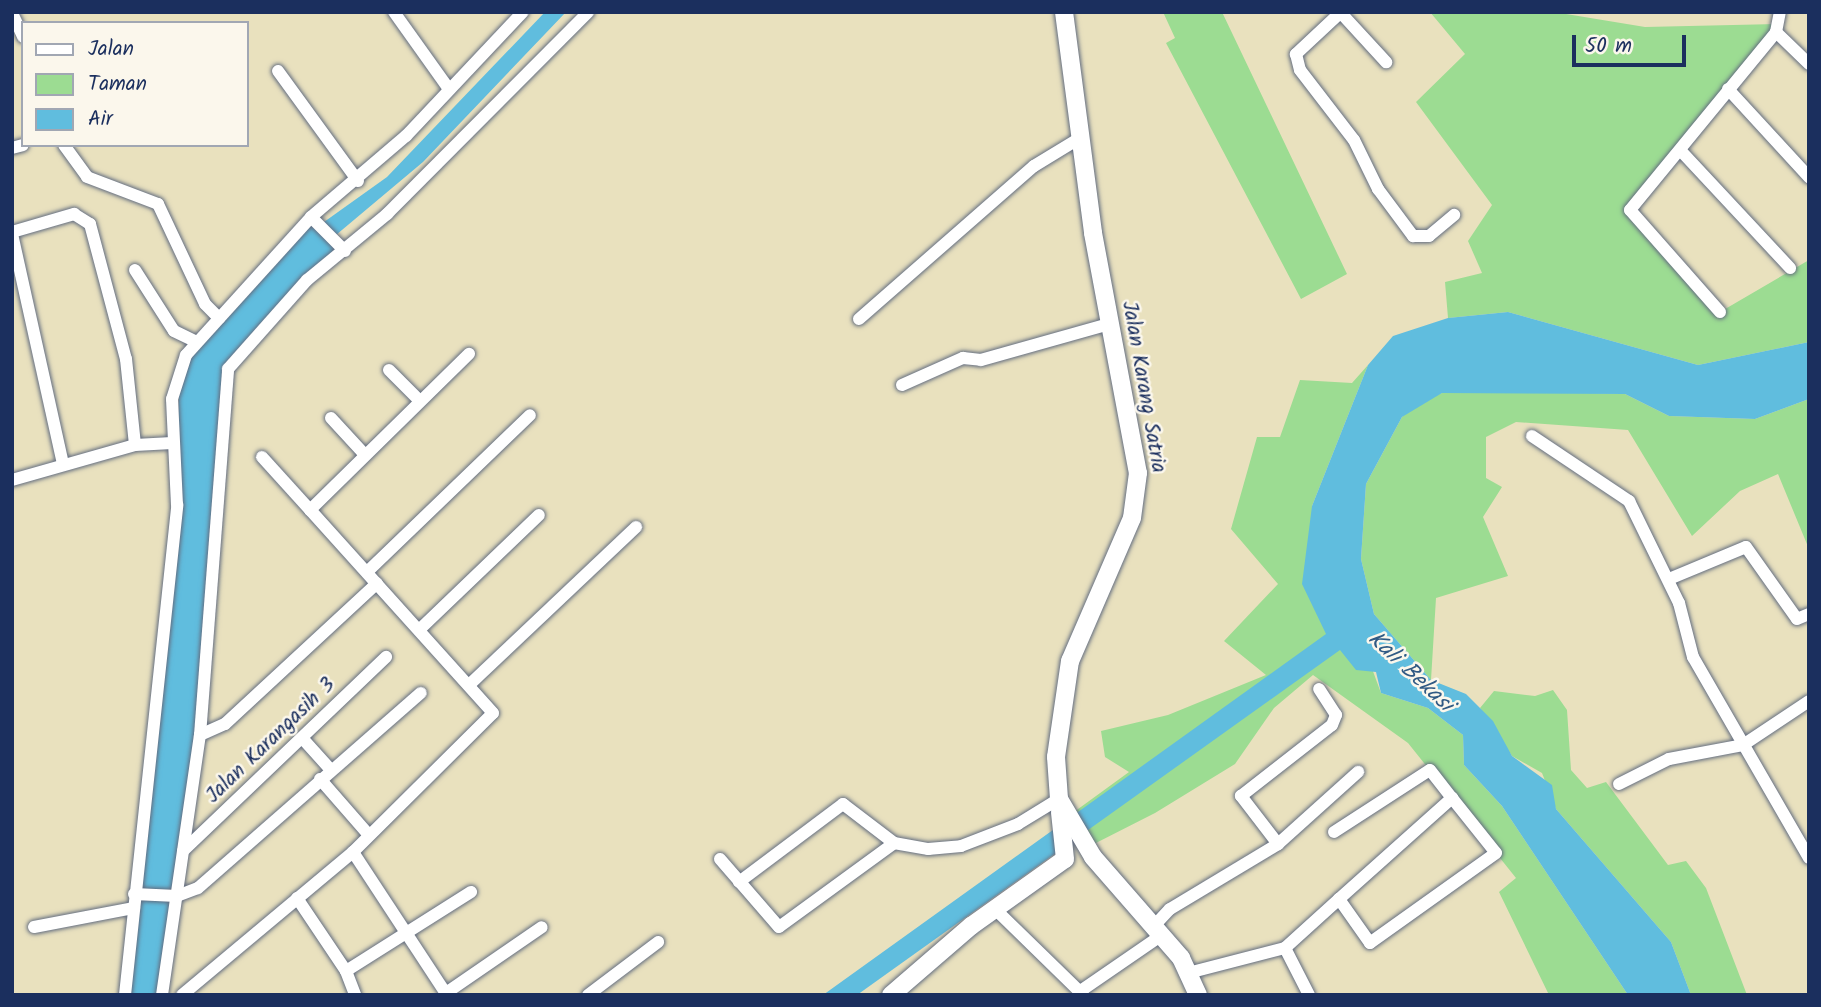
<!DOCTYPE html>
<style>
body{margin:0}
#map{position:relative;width:1821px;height:1007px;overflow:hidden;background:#e9e1be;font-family:Kalam,sans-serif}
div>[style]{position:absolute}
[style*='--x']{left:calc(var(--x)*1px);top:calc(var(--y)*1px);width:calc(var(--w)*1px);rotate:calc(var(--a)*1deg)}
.green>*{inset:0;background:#9cdc92}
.water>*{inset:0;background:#60bdde}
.roads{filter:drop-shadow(0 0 2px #636d80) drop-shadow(0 0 2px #636d80)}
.street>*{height:12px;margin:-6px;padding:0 6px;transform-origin:6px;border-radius:6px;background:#fff}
.secondary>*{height:18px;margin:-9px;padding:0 9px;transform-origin:9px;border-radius:9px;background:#fff}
span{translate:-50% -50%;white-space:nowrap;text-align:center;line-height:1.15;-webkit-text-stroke:5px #fbf7ec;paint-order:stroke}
.street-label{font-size:21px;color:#1b2f5e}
.water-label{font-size:23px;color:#305a84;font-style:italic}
.frame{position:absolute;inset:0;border:14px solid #1b2f5e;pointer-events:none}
.legend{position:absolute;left:21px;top:21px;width:228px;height:126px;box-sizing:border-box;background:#fbf7ec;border:2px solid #a1a7b3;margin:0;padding:9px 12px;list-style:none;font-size:21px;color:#1b2f5e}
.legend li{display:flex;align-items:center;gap:14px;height:35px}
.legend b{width:35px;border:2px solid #a1a7b3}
.scale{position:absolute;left:1572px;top:35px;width:114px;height:32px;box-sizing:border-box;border:4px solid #1b2f5e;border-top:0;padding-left:9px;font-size:21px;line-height:24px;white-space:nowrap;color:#1b2f5e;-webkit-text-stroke:5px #fbf7ec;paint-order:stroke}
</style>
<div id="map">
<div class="green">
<div style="clip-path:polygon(1163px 12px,1222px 12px,1347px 274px,1301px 299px,1166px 43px,1175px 38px)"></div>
<div style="clip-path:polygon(1430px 12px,1554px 12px,1645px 27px,1777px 24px,1631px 210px,1720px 312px,1809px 260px,1809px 342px,1698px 365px,1508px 312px,1448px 318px,1445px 282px,1482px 273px,1468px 241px,1492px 205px,1416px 102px,1465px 54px)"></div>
<div style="clip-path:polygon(1368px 365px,1312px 506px,1381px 693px,1428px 708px,1463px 735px,1464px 765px,1502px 806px,1628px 995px,1549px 995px,1499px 892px,1516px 878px,1408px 743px,1313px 675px,1274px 708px,1235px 764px,1155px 813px,1090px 846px,1074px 812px,1129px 772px,1105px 757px,1101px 731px,1168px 715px,1266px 675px,1224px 641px,1278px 584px,1231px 529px,1257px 437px,1280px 437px,1300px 380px,1352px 383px)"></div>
<div style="clip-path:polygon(1492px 390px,1625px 394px,1669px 416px,1755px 419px,1809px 399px,1809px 549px,1778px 474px,1740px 491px,1692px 536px,1628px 430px,1516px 422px,1486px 437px,1486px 478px,1502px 487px,1483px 517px,1508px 576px,1436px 598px,1431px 680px,1374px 614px,1361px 559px,1366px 484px,1402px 417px,1419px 402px,1442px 393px)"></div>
<div style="clip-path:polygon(1553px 690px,1567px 710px,1571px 770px,1587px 788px,1606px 782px,1668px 865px,1686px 861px,1706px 888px,1747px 995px,1691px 995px,1671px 942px,1556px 809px,1542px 773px,1512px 756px,1480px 708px,1494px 691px,1535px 696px)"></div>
</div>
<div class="water">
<div style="clip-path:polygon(545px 12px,566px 12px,423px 162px,336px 235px,324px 222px,387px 177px)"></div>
<div style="clip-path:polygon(311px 217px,345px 251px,307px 280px,228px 370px,213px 595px,162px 995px,125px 995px,172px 562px,180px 371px)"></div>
<div style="clip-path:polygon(1508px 312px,1698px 365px,1809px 342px,1809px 399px,1755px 419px,1669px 416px,1625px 394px,1442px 393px,1402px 417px,1366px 484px,1361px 559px,1374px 614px,1431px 680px,1466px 694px,1493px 721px,1512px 756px,1552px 785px,1556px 809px,1671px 942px,1691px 995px,1628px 995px,1502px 806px,1464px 765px,1463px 735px,1428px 708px,1381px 693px,1376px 672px,1356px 670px,1340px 650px,857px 995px,823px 995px,1326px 634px,1302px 584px,1312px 506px,1368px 365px,1393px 336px,1448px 318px)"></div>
</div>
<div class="roads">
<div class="street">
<div style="--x:394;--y:12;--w:95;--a:54.5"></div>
<div style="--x:1341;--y:12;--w:62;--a:137"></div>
<div style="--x:1296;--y:54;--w:16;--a:76"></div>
<div style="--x:1300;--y:70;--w:88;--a:52.4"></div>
<div style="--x:1354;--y:140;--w:55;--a:63.9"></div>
<div style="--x:1378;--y:189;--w:59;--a:53.3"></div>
<div style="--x:1413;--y:236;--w:16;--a:0"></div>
<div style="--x:1429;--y:236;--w:33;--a:-40"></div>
<div style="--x:12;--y:13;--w:26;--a:65"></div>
<div style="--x:1341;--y:13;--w:67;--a:47.4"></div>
<div style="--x:1776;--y:32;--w:46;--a:44.1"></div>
<div style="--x:278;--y:71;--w:136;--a:54"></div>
<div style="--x:1728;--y:89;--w:120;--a:47.4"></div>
<div style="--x:64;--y:145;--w:39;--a:54"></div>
<div style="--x:87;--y:177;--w:76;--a:20.8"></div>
<div style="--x:158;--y:204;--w:110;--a:64.8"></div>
<div style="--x:205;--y:304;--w:20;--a:45"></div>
<div style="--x:12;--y:148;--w:11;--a:-15"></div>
<div style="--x:1681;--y:151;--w:160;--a:47"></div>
<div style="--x:311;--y:217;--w:48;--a:45"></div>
<div style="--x:12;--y:232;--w:65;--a:-16.2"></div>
<div style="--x:74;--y:214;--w:19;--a:32"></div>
<div style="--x:90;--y:224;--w:140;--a:75.1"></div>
<div style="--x:126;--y:359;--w:86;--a:84"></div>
<div style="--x:12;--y:234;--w:236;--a:77.5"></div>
<div style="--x:135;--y:270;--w:72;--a:57.4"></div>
<div style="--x:174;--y:331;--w:25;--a:26"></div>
<div style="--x:1720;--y:312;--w:136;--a:-131.4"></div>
<div style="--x:1630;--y:210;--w:230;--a:-50.6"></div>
<div style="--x:1776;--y:32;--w:20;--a:-79"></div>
<div style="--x:859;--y:319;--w:232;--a:-41.2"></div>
<div style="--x:1034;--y:166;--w:54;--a:-31.3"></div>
<div style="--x:389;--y:370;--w:42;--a:45"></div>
<div style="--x:902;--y:385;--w:67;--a:-23.9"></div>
<div style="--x:963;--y:358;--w:18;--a:6"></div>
<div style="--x:981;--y:360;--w:133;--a:-15.7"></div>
<div style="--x:331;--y:418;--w:50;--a:47.4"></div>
<div style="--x:1532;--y:436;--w:117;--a:33.8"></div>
<div style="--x:1629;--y:501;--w:114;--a:63.9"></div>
<div style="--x:1679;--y:603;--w:56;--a:75.5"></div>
<div style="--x:1693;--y:657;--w:232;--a:60"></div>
<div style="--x:262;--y:457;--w:72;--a:47.8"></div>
<div style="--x:12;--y:480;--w:128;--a:-15.9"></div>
<div style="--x:135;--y:445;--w:37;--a:-3"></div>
<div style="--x:367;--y:572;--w:226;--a:-43.9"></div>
<div style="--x:1669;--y:579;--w:83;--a:-22.6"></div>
<div style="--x:1746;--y:547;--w:88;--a:54.7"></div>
<div style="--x:1797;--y:619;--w:13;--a:-23"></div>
<div style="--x:419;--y:630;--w:166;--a:-43.8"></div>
<div style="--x:469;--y:685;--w:230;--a:-43.4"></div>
<div style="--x:200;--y:735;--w:27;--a:-24"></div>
<div style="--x:225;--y:724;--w:207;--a:-42.8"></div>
<div style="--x:303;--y:739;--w:42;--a:47.9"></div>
<div style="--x:320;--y:779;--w:73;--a:48.9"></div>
<div style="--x:1619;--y:784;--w:56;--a:-26.6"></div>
<div style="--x:1669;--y:759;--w:75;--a:-10.7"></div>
<div style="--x:1743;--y:745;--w:79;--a:-33.7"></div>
<div style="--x:1334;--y:832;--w:114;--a:-32.9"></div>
<div style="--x:1430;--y:770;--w:36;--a:52"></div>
<div style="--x:1278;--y:844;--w:61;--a:-127.6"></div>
<div style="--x:1241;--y:796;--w:115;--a:-38"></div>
<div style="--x:1332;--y:725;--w:11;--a:-68"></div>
<div style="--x:1336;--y:715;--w:31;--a:-123"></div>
<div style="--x:183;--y:851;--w:281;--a:-43.7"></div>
<div style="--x:353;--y:852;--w:171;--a:56.7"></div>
<div style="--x:720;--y:859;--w:90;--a:49.1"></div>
<div style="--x:779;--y:927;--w:142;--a:-36.1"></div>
<div style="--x:739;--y:882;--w:130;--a:-36.9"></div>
<div style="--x:843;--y:804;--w:64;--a:37.4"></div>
<div style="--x:894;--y:843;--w:35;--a:10"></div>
<div style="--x:928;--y:849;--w:33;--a:-5"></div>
<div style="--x:961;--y:846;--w:61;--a:-21.1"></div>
<div style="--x:1018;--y:824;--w:48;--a:-31.4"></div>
<div style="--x:134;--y:894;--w:43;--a:2.7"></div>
<div style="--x:177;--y:896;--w:22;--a:-21"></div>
<div style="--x:198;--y:888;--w:296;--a:-41.2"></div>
<div style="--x:297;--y:898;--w:88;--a:56.1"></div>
<div style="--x:346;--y:971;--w:26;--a:69"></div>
<div style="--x:995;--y:909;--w:123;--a:44.3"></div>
<div style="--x:1154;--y:926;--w:23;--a:-47"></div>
<div style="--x:1170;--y:909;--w:126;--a:-31"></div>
<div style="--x:1278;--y:844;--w:108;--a:-42"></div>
<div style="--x:34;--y:927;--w:102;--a:-10.8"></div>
<div style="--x:1285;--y:948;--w:53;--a:62.9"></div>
<div style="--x:346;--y:971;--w:148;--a:-32.3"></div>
<div style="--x:1188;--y:973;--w:100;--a:-14.5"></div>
<div style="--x:1285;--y:948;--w:73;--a:-42.2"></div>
<div style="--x:1339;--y:899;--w:152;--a:-41.8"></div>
<div style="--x:1452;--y:798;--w:70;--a:51.3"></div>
<div style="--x:1496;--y:853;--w:155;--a:144.5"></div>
<div style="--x:1370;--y:943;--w:54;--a:-125.2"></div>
<div style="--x:1079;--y:992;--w:101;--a:-34.5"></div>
<div style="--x:446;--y:993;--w:116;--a:-34.5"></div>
<div style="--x:125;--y:995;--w:493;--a:-83.9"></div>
<div style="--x:177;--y:505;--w:106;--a:-92.7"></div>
<div style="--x:172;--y:399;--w:46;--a:-72.3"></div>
<div style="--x:186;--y:355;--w:186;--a:-47.8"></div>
<div style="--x:311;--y:217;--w:125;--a:-40.5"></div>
<div style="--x:406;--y:136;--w:170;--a:-46.7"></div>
<div style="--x:162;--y:995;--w:263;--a:-81.7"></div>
<div style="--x:200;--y:735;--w:367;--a:-85.6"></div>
<div style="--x:228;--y:369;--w:119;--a:-48.4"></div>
<div style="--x:307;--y:280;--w:104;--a:-39.5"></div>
<div style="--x:387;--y:214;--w:285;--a:-45.1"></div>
<div style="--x:182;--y:995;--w:223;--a:-39.9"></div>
<div style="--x:353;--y:852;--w:197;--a:-44.8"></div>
<div style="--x:493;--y:713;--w:273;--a:-132"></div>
<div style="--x:310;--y:510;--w:223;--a:-44.5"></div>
<div style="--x:588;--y:995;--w:88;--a:-37.1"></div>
</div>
<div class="secondary">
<div style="--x:1064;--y:12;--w:223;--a:82.5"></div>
<div style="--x:1093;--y:233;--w:244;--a:79.4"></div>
<div style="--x:1138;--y:473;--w:45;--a:97.6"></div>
<div style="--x:1132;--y:518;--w:156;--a:113.4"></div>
<div style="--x:1070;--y:661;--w:97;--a:98.3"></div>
<div style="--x:1056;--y:757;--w:42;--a:85.9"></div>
<div style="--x:1059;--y:799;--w:67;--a:59.6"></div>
<div style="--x:1093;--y:857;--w:134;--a:48.9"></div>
<div style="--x:1181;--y:958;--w:41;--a:65.3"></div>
<div style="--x:891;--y:995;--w:106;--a:-40.8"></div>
<div style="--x:971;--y:926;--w:115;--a:-35.5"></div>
<div style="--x:1065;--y:859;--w:47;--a:-96.1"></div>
</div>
</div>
<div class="street-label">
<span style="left:1143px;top:387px;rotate:80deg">Jalan Karang Satria</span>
<span style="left:271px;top:741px;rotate:-44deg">Jalan Karangasih 3</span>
</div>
<div class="water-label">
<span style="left:1410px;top:672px;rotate:43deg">Kali Bekasi</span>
</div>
<div class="frame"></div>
<ul class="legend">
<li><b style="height:9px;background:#fff"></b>Jalan</li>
<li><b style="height:19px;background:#9cdc92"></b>Taman</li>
<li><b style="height:19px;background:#60bdde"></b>Air</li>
</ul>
<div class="scale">50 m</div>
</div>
